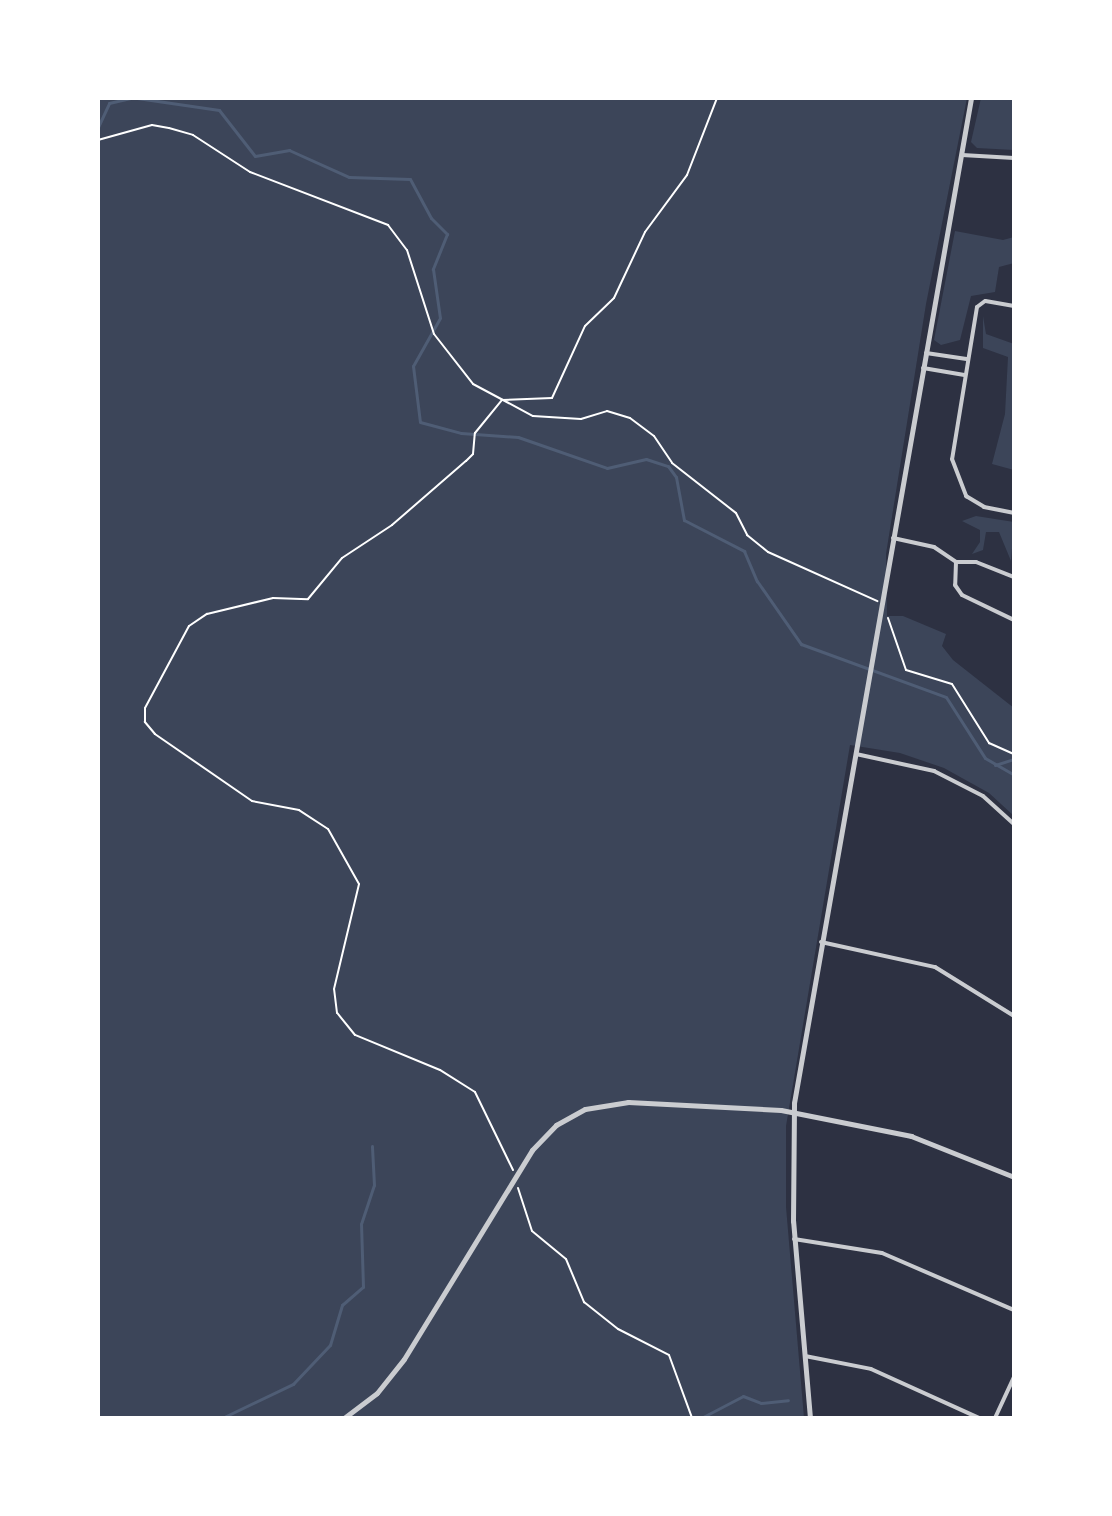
<!DOCTYPE html>
<style>
body{margin:0}
#map{position:relative;width:1112px;height:1516px;overflow:hidden;background:#2d3142;font-family:"Roboto Condensed",sans-serif}
div>[style]{position:absolute}
[style*='--x']{left:calc(var(--x)*1px);top:calc(var(--y)*1px);width:calc(var(--w)*1px);rotate:calc(var(--a)*1deg)}
.green>*{inset:0;background:#3c4559}
.stream>*{height:3px;margin:-1.5px;padding:0 1.5px;transform-origin:1.5px;border-radius:1.5px;background:#4f5d75}
.path>*{height:2px;margin:-1px;padding:0 1px;transform-origin:1px;border-radius:1px;background:#fff}
.minor>*{height:4px;margin:-2px;padding:0 2px;transform-origin:2px;border-radius:2px;background:#caccd0}
.tertiary>*{height:5px;margin:-2.5px;padding:0 2.5px;transform-origin:2.5px;border-radius:2.5px;background:#caccd0}
span{translate:-50% -50%;white-space:nowrap;text-align:center;line-height:1.15;-webkit-text-stroke:6px #fff;paint-order:stroke}
.frame{position:absolute;inset:0;border:100px solid #fff;pointer-events:none}
</style>
<div id="map">
<div class="green">
<div style="clip-path:polygon(98px 98px,967px 98px,926px 304px,886px 554px,887px 616px,903px 616px,946px 634px,942px 646px,953px 660px,1014px 708px,1014px 816px,989px 793px,944px 768px,900px 753px,850px 745px,786px 1126px,786px 1207px,804px 1418px,98px 1418px)"></div>
<div style="clip-path:polygon(981px 98px,1014px 98px,1014px 150px,977px 148px,971px 142px)"></div>
<div style="clip-path:polygon(955px 231px,1003px 240px,1014px 237px,1014px 263px,999px 267px,995px 292px,971px 296px,960px 340px,941px 345px,934px 340px)"></div>
<div style="clip-path:polygon(983px 316px,986px 334px,1014px 344px,1014px 470px,992px 464px,1005px 414px,1008px 357px,983px 348px)"></div>
<div style="clip-path:polygon(976px 516px,1014px 522px,1011px 561px,999px 532px,986px 532px,983px 550px,972px 554px,980px 542px,980px 530px,962px 521px)"></div>
</div>
<div class="stream">
<div style="--x:137;--y:98;--w:83;--a:8.3"></div>
<div style="--x:219;--y:110;--w:58;--a:52"></div>
<div style="--x:255;--y:156;--w:35;--a:-10"></div>
<div style="--x:289;--y:150;--w:66;--a:24.2"></div>
<div style="--x:349;--y:177;--w:61;--a:1.9"></div>
<div style="--x:410;--y:179;--w:44;--a:61.7"></div>
<div style="--x:431;--y:218;--w:23;--a:45"></div>
<div style="--x:447;--y:234;--w:38;--a:112"></div>
<div style="--x:433;--y:269;--w:49;--a:81.9"></div>
<div style="--x:440;--y:318;--w:55;--a:119.4"></div>
<div style="--x:413;--y:366;--w:56;--a:82.9"></div>
<div style="--x:420;--y:422;--w:42;--a:15"></div>
<div style="--x:461;--y:433;--w:57;--a:4"></div>
<div style="--x:518;--y:437;--w:94;--a:19.2"></div>
<div style="--x:607;--y:468;--w:40;--a:-13"></div>
<div style="--x:646;--y:459;--w:23;--a:18"></div>
<div style="--x:668;--y:466;--w:14;--a:54"></div>
<div style="--x:676;--y:477;--w:44;--a:79.5"></div>
<div style="--x:684;--y:520;--w:68;--a:27.3"></div>
<div style="--x:744;--y:551;--w:33;--a:67"></div>
<div style="--x:757;--y:581;--w:77;--a:55.1"></div>
<div style="--x:801;--y:644;--w:154;--a:20.1"></div>
<div style="--x:946;--y:697;--w:72;--a:57.4"></div>
<div style="--x:985;--y:758;--w:34;--a:30"></div>
<div style="--x:98;--y:127;--w:26;--a:-65"></div>
<div style="--x:109;--y:103;--w:22;--a:-13"></div>
<div style="--x:995;--y:765;--w:20;--a:-18"></div>
<div style="--x:222;--y:1418;--w:79;--a:-25.6"></div>
<div style="--x:293;--y:1384;--w:54;--a:-46.5"></div>
<div style="--x:330;--y:1345;--w:42;--a:-73.3"></div>
<div style="--x:342;--y:1305;--w:28;--a:-41"></div>
<div style="--x:363;--y:1287;--w:63;--a:-91.8"></div>
<div style="--x:361;--y:1224;--w:41;--a:-71.6"></div>
<div style="--x:374;--y:1185;--w:39;--a:-93"></div>
<div style="--x:701;--y:1418;--w:47;--a:-27.6"></div>
<div style="--x:743;--y:1396;--w:19;--a:21"></div>
<div style="--x:761;--y:1403;--w:27;--a:-6"></div>
</div>
<div class="path">
<div style="--x:98;--y:140;--w:56;--a:-15.5"></div>
<div style="--x:152;--y:125;--w:17;--a:10"></div>
<div style="--x:169;--y:128;--w:25;--a:16"></div>
<div style="--x:193;--y:135;--w:68;--a:33"></div>
<div style="--x:250;--y:172;--w:148;--a:21"></div>
<div style="--x:388;--y:225;--w:31;--a:53"></div>
<div style="--x:407;--y:250;--w:88;--a:72.2"></div>
<div style="--x:434;--y:334;--w:63;--a:52"></div>
<div style="--x:473;--y:384;--w:68;--a:28.1"></div>
<div style="--x:533;--y:416;--w:48;--a:3.6"></div>
<div style="--x:581;--y:419;--w:27;--a:-17"></div>
<div style="--x:607;--y:411;--w:24;--a:17"></div>
<div style="--x:630;--y:418;--w:30;--a:37"></div>
<div style="--x:654;--y:436;--w:32;--a:56"></div>
<div style="--x:672;--y:463;--w:81;--a:38"></div>
<div style="--x:736;--y:513;--w:25;--a:63"></div>
<div style="--x:747;--y:535;--w:27;--a:39"></div>
<div style="--x:768;--y:552;--w:120;--a:24.2"></div>
<div style="--x:888;--y:618;--w:55;--a:70.9"></div>
<div style="--x:906;--y:670;--w:48;--a:16.9"></div>
<div style="--x:952;--y:684;--w:70;--a:57.9"></div>
<div style="--x:989;--y:743;--w:27;--a:24"></div>
<div style="--x:513;--y:1170;--w:87;--a:-116"></div>
<div style="--x:475;--y:1092;--w:41;--a:-147.8"></div>
<div style="--x:440;--y:1070;--w:92;--a:-157.6"></div>
<div style="--x:355;--y:1035;--w:28;--a:-129"></div>
<div style="--x:337;--y:1013;--w:24;--a:-97"></div>
<div style="--x:334;--y:989;--w:108;--a:-76.6"></div>
<div style="--x:359;--y:884;--w:63;--a:-119.4"></div>
<div style="--x:328;--y:829;--w:35;--a:-147"></div>
<div style="--x:299;--y:810;--w:48;--a:-169.2"></div>
<div style="--x:252;--y:801;--w:118;--a:-145.4"></div>
<div style="--x:155;--y:734;--w:16;--a:-130"></div>
<div style="--x:145;--y:722;--w:14;--a:-90"></div>
<div style="--x:145;--y:708;--w:93;--a:-61.8"></div>
<div style="--x:189;--y:626;--w:22;--a:-34"></div>
<div style="--x:207;--y:614;--w:68;--a:-13.6"></div>
<div style="--x:273;--y:598;--w:35;--a:2"></div>
<div style="--x:308;--y:599;--w:53;--a:-50.3"></div>
<div style="--x:342;--y:558;--w:60;--a:-33.4"></div>
<div style="--x:392;--y:525;--w:98;--a:-40.9"></div>
<div style="--x:466;--y:461;--w:10;--a:-45"></div>
<div style="--x:473;--y:454;--w:21;--a:-85"></div>
<div style="--x:475;--y:433;--w:43;--a:-50.7"></div>
<div style="--x:502;--y:400;--w:50;--a:-2.3"></div>
<div style="--x:552;--y:398;--w:79;--a:-65.4"></div>
<div style="--x:585;--y:326;--w:40;--a:-44"></div>
<div style="--x:614;--y:298;--w:73;--a:-64.8"></div>
<div style="--x:645;--y:232;--w:71;--a:-53.6"></div>
<div style="--x:687;--y:175;--w:83;--a:-68.7"></div>
<div style="--x:518;--y:1188;--w:45;--a:72"></div>
<div style="--x:532;--y:1231;--w:44;--a:39.5"></div>
<div style="--x:566;--y:1259;--w:47;--a:67.3"></div>
<div style="--x:584;--y:1302;--w:43;--a:38.5"></div>
<div style="--x:618;--y:1329;--w:57;--a:27"></div>
<div style="--x:669;--y:1355;--w:67;--a:69.9"></div>
</div>
<div class="minor">
<div style="--x:962;--y:155;--w:52;--a:3.3"></div>
<div style="--x:1014;--y:306;--w:29;--a:-170"></div>
<div style="--x:985;--y:301;--w:10;--a:143"></div>
<div style="--x:977;--y:307;--w:154;--a:99.3"></div>
<div style="--x:952;--y:459;--w:40;--a:69"></div>
<div style="--x:966;--y:496;--w:21;--a:31"></div>
<div style="--x:984;--y:507;--w:31;--a:11"></div>
<div style="--x:926;--y:353;--w:41;--a:8.3"></div>
<div style="--x:923;--y:368;--w:42;--a:9.7"></div>
<div style="--x:893;--y:538;--w:42;--a:12.4"></div>
<div style="--x:934;--y:547;--w:27;--a:34"></div>
<div style="--x:956;--y:562;--w:20;--a:0"></div>
<div style="--x:976;--y:562;--w:41;--a:21.5"></div>
<div style="--x:956;--y:562;--w:23;--a:92"></div>
<div style="--x:955;--y:585;--w:12;--a:55"></div>
<div style="--x:962;--y:595;--w:58;--a:25.7"></div>
<div style="--x:856;--y:754;--w:80;--a:12.3"></div>
<div style="--x:934;--y:771;--w:55;--a:27"></div>
<div style="--x:983;--y:796;--w:42;--a:42.1"></div>
<div style="--x:821;--y:942;--w:117;--a:12.4"></div>
<div style="--x:935;--y:967;--w:93;--a:31.8"></div>
<div style="--x:794;--y:1239;--w:89;--a:9"></div>
<div style="--x:882;--y:1253;--w:144;--a:23.4"></div>
<div style="--x:805;--y:1356;--w:67;--a:11.1"></div>
<div style="--x:871;--y:1369;--w:119;--a:24.4"></div>
<div style="--x:995;--y:1418;--w:45;--a:-65.1"></div>
</div>
<div class="tertiary">
<div style="--x:344;--y:1418;--w:41;--a:-37.1"></div>
<div style="--x:377;--y:1393;--w:43;--a:-51.5"></div>
<div style="--x:404;--y:1359;--w:245;--a:-58.5"></div>
<div style="--x:532;--y:1150;--w:35;--a:-46"></div>
<div style="--x:556;--y:1125;--w:33;--a:-29"></div>
<div style="--x:585;--y:1109;--w:44;--a:-9.2"></div>
<div style="--x:628;--y:1102;--w:153;--a:3"></div>
<div style="--x:781;--y:1110;--w:133;--a:11.3"></div>
<div style="--x:911;--y:1136;--w:111;--a:21.7"></div>
<div style="--x:810;--y:1418;--w:198;--a:-94.9"></div>
<div style="--x:793;--y:1221;--w:118;--a:-89.5"></div>
<div style="--x:794;--y:1103;--w:1020;--a:-80.01"></div>
</div>
<div class="frame"></div>
</div>
